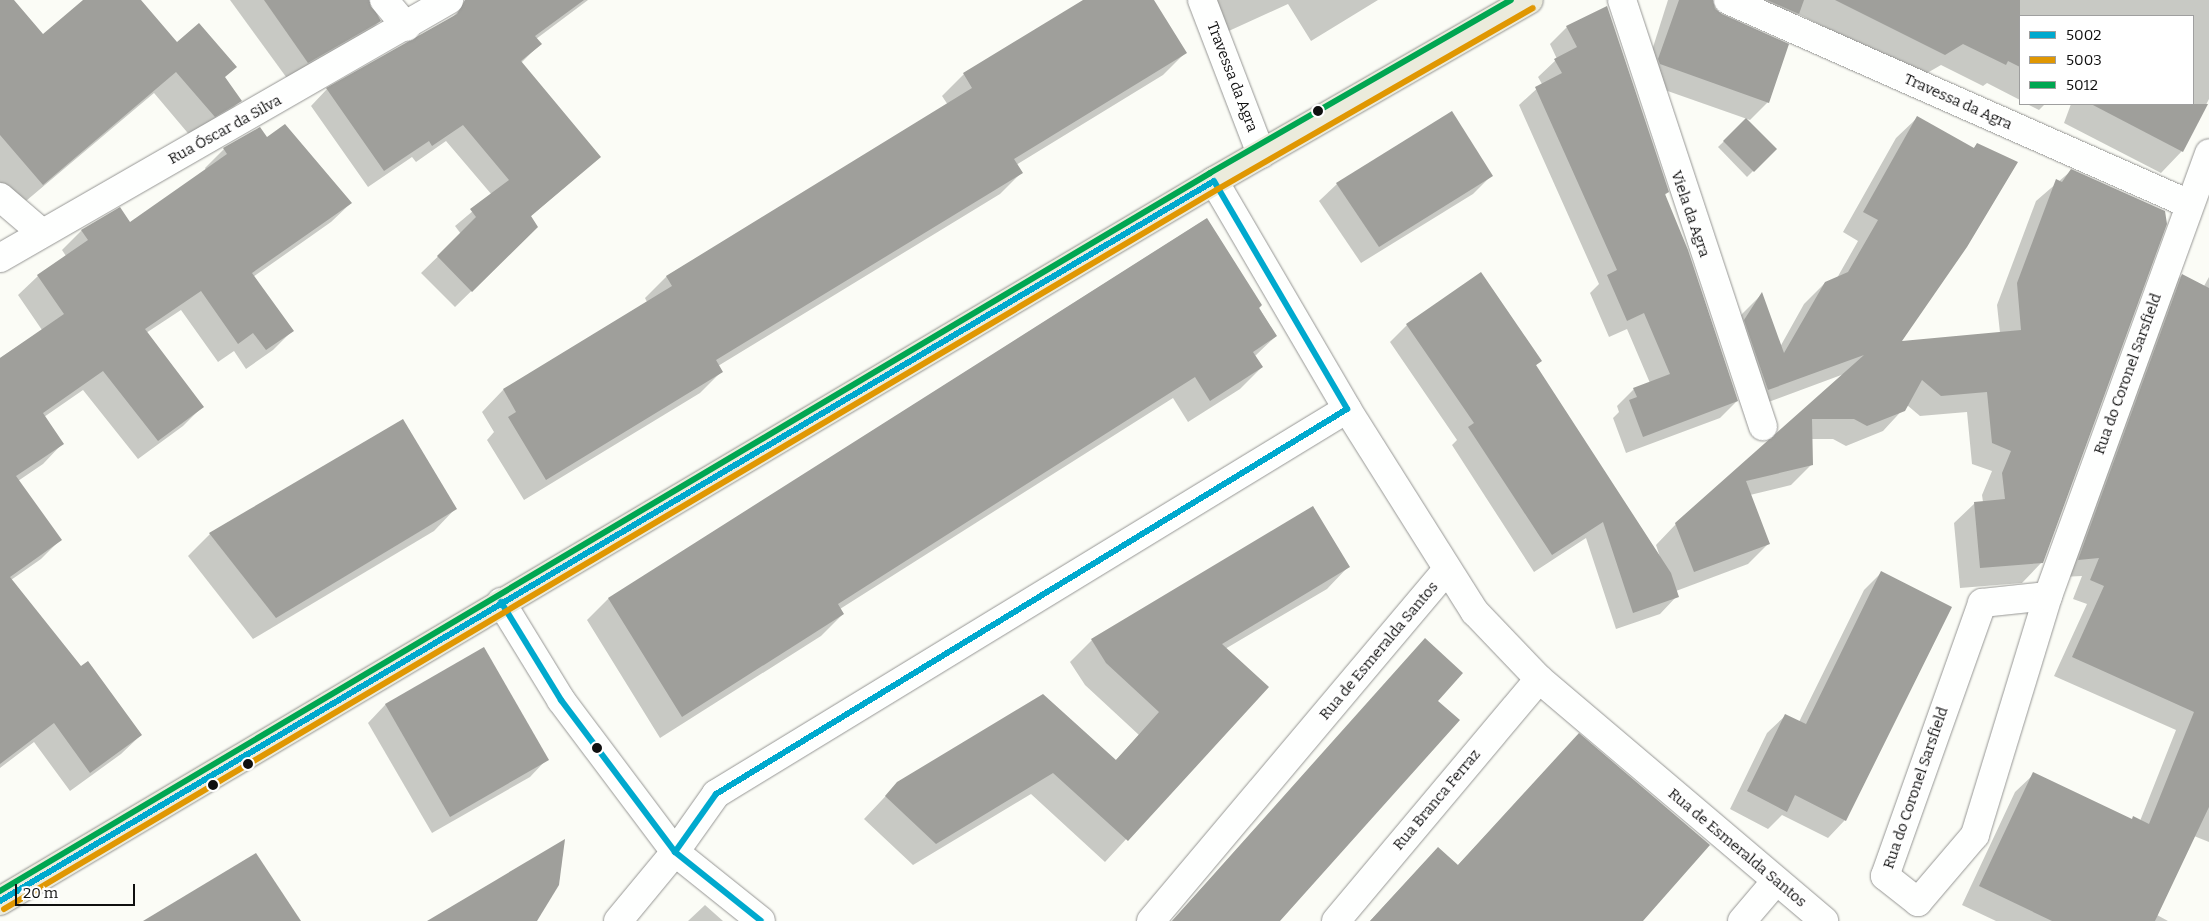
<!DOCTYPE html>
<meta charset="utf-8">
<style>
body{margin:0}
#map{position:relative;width:2209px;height:921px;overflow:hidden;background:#fbfcf6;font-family:Bitter,serif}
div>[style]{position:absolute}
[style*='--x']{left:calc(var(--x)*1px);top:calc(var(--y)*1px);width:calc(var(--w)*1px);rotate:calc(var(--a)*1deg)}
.shadow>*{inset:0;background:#0003}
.building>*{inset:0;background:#9f9f9b}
.roads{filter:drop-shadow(0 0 1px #969694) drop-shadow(0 0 1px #969694)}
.minor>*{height:28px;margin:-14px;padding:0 14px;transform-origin:14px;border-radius:14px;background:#fefffe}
.major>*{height:28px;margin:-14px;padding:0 14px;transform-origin:14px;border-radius:14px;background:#ebebdc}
.bus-1>*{height:6px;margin:-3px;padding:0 3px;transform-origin:3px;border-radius:3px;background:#00a9ce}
.bus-2>*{height:6px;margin:-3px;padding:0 3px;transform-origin:3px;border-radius:3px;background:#e09702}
.bus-3>*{height:6px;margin:-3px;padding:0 3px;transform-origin:3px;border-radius:3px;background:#00a651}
.dots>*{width:14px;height:14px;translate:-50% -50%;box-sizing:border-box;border:2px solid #fff;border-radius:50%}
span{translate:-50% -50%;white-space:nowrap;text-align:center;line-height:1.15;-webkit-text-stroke:5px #fff;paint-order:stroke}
.street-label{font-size:15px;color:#101010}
.legend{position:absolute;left:2019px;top:15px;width:175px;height:90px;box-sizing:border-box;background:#fff;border:1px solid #9f9f9f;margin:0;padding:6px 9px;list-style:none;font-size:15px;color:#101010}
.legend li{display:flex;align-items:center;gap:10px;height:25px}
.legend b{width:25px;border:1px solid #9f9f9f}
.scale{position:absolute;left:15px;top:884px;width:120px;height:22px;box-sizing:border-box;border:2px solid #101010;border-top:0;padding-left:6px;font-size:15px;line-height:18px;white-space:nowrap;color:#101010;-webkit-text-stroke:4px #fff;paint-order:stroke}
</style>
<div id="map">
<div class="shadow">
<div style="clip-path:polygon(0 0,12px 0,43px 36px,85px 0,140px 0,177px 44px,240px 101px,218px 123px,192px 138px,154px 93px,20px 206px,0 182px)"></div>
<div style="clip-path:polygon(230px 0,368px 0,380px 21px,361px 40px,289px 81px)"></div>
<div style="clip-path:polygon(469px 0,588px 0,536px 39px,540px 44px,521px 63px,599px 157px,530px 217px,537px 227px,455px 307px,421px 273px,461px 234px,455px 226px,492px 195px,446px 141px,416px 162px,412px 157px,368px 187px,311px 106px,327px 89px,450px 20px)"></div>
<div style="clip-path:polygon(1086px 0,1153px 0,1185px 53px,1163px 75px,1016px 165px,1022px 172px,1000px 194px,718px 366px,722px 371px,700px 393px,524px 500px,487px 440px,494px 432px,482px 412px,503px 390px,647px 302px,645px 298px,667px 276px,948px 105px,942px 96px,964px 74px)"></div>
<div style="clip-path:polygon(1206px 0,1378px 0,1311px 41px,1288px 4px,1220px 35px)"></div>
<div style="clip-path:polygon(1668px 0,1712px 0,1768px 102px,1750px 120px,1642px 82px)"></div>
<div style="clip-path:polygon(1752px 0,2209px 0,2209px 99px,2182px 151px,2161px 173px,2064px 123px,2071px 104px,2193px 104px,2193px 16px,2020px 16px,2020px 100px,1987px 83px,1983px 86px,1941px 65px,1922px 76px,1798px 14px,1776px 36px)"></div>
<div style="clip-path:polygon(1567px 27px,1668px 192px,1664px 196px,1737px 401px,1720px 418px,1626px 453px,1613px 418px,1619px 412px,1617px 406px,1634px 389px,1650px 383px,1627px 329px,1609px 337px,1590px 293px,1599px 284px,1519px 105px,1542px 84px,1538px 77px,1557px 59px,1550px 44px)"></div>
<div style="clip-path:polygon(2027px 104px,2045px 104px,2039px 110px)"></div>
<div style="clip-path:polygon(1917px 118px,1973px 149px,1977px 144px,1899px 342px,2000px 333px,1997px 305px,2036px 201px,2072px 170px,2042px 562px,2022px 583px,1960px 588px,1954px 523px,1975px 503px,1983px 502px,1982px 495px,1992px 471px,1972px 464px,1967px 412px,1920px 416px,1907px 405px,1883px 431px,1846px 446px,1833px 439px,1811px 439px,1812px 464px,1791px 485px,1750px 495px,1768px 544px,1748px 564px,1676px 591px,1677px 596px,1660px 614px,1616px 629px,1586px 538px,1534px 572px,1452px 445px,1457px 440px,1390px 342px,1407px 325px,1541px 361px,1535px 366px,1660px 557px,1656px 545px,1676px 524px,1844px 374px,1747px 410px,1724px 341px,1742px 314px,1762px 294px,1780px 347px,1804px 304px,1825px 283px,1837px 278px,1858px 241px,1843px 232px,1896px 138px)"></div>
<div style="clip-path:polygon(1746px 120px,1775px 149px,1747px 177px,1718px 147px)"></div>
<div style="clip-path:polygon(267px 139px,351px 203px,331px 222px,253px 277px,292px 331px,273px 350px,246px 369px,234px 351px,218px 362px,181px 310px,146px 333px,202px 407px,183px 426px,138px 459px,83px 390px,44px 417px,62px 444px,43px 464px,18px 481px,60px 540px,41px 559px,11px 580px,80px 668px,141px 735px,121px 754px,70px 791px,34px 742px,0 768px,0 358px,42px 330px,18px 295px,38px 276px,66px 256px,62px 250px,81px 231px,120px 209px,130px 223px,206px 170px,205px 168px,224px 149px)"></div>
<div style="clip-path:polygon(1491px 176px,1473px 194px,1361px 263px,1319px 201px,1337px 184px)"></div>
<div style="clip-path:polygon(1206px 219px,1276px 336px,1255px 356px,1262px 367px,1240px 389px,1188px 422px,1173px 398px,840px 609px,843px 614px,821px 636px,660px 738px,587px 620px,608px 599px)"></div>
<div style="clip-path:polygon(2182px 275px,2204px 286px,2209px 277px,2209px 842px,2194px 836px,2157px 915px,2168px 921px,1996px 921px,1962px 905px,2015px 792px,2034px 774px,2131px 820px,2140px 821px,2176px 730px,2054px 676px,2087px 604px,2073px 599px,2082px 576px,2061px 577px,2164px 293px)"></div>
<div style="clip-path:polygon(455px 509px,434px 531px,253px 639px,188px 556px,210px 534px)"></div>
<div style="clip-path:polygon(1348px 567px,1327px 589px,1225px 649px,1267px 687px,1105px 862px,1031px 794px,913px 865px,864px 819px,898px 783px,1115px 761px,1139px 735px,1085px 685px,1070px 662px,1092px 640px)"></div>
<div style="clip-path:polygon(1881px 573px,1845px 820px,1828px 838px,1782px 815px,1768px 829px,1730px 809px,1767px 733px,1785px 716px,1799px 722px,1864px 590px)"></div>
<div style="clip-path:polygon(1425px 640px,1437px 701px,1278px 921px,1172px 921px)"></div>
<div style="clip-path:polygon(483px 649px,547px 759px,530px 777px,432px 833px,368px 723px,385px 705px)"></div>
<div style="clip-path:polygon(1579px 735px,1642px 921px,1370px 921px,1438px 848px,1457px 866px)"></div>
<div style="clip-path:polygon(705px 905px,723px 921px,688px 921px)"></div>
</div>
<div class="building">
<div style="clip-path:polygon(0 0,14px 0,43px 34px,83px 0,141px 0,177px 42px,199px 23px,237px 67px,225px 77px,242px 101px,215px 117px,176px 72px,43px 185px,0 135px)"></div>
<div style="clip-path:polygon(264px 0,369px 0,381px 21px,308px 63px)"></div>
<div style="clip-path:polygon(465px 0,584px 0,535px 36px,542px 44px,521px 61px,601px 157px,531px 216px,538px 227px,472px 292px,437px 256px,476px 217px,470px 209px,509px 180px,463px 125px,432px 146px,429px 141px,384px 171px,326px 88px,457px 14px)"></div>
<div style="clip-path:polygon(1083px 0,1154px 0,1187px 53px,1014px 159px,1023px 173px,716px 360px,723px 372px,546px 480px,508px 417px,516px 412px,503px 389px,672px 286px,666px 276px,972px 88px,963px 73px)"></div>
<div style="clip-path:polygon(1679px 0,1713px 0,1715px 9px,1722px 14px,1789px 44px,1769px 103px,1660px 64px,1658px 59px)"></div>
<div style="clip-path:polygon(1767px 0,1804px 0,1799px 14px)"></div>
<div style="clip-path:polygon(1835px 0,2020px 0,2020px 67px,2008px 61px,2006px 65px,1963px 44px,1945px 55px)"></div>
<div style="clip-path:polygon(1607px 6px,1669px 192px,1665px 194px,1688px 250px,1738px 401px,1643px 437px,1629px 400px,1637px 397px,1633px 388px,1670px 374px,1644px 313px,1627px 321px,1607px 275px,1617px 270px,1535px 87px,1562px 73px,1554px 59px,1577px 47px,1566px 26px)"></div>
<div style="clip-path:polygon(2091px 104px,2208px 104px,2183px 152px)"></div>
<div style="clip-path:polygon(1452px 111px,1493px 176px,1379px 247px,1336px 183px)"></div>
<div style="clip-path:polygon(1917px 116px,1974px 148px,1977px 143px,2018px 162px,1967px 247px,1902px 341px,2021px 330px,2017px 283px,2056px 179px,2062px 182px,2071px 169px,2165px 211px,2167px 224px,2043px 563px,1980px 568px,1974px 502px,2005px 499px,2002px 473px,2011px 451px,1992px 443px,1987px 392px,1941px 396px,1922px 380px,1905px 411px,1867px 426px,1854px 419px,1812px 419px,1813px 465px,1746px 481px,1770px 544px,1694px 572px,1675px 523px,1864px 355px,1768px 390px,1744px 320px,1762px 292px,1784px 353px,1825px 282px,1848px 272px,1878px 220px,1863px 212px)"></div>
<div style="clip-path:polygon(1746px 118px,1777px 149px,1754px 172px,1723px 141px)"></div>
<div style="clip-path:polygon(285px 124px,352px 203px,252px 273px,294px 331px,266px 350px,253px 333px,238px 344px,201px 291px,145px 329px,204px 407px,158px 441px,103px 371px,43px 413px,64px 444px,16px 476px,62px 540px,10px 577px,81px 666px,88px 661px,142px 735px,90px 773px,54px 723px,0 764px,0 358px,64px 314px,37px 275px,88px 240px,81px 230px,120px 207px,130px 222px,227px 154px,223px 148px,260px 127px,267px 137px)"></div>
<div style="clip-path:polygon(1207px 218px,1262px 305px,1259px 308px,1277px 336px,1253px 352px,1263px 367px,1210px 401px,1195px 377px,838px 604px,844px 614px,682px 717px,608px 598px)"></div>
<div style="clip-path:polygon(1481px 272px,1542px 361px,1536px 365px,1671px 573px,1679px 597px,1633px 613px,1603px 522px,1552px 555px,1468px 427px,1474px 423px,1406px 324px)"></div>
<div style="clip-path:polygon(2182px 274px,2209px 288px,2209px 807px,2155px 921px,2052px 921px,1979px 886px,2033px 772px,2132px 819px,2133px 816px,2149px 824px,2194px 712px,2072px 657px,2104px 586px,2090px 580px,2099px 558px,2078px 560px)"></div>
<div style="clip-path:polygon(403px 419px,457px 509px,276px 618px,209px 533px)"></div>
<div style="clip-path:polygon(1313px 506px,1350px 567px,1222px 644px,1269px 687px,1128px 841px,1053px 773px,936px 844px,885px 796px,897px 782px,1043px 694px,1116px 760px,1159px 712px,1106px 663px,1091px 639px)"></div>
<div style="clip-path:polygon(1881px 571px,1952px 607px,1846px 821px,1795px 795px,1787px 812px,1747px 791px,1785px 714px,1806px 724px)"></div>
<div style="clip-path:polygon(1425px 638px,1463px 673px,1438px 701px,1460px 720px,1280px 921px,1172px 921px)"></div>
<div style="clip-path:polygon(484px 647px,549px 760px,450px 817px,385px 704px)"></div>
<div style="clip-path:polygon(1579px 733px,1710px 845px,1643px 921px,1370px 921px,1438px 847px,1458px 865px)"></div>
<div style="clip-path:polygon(565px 839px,559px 885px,537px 921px,427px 921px)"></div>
<div style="clip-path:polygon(256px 853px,301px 921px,143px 921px)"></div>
</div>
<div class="roads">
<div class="minor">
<div style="--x:384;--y:0;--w:35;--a:50"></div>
<div style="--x:1202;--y:0;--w:165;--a:69"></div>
<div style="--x:1622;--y:0;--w:449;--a:71.7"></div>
<div style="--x:1728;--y:0;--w:504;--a:23.87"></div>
<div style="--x:1214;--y:181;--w:264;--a:59.7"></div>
<div style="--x:1347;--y:409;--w:240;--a:57.8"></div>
<div style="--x:1475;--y:612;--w:93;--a:46.3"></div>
<div style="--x:1539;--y:679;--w:374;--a:40.3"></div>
<div style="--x:0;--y:197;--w:54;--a:40.5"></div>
<div style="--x:0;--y:258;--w:518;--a:-29.88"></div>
<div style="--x:2048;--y:596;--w:250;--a:107"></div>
<div style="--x:1975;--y:835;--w:88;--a:130.4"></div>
<div style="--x:1918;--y:902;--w:42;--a:-141.8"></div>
<div style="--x:1885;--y:876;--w:290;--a:-70.4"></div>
<div style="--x:1982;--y:603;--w:66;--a:-6.1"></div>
<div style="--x:2048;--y:596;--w:471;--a:-70"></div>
<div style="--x:501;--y:602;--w:115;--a:58.5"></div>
<div style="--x:561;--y:700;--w:190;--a:53.1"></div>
<div style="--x:675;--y:852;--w:110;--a:38.7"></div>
<div style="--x:618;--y:921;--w:89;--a:-50.4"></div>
<div style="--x:675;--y:852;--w:71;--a:-54.7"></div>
<div style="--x:716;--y:794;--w:739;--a:-31.39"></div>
<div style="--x:1151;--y:921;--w:459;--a:-49.9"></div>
<div style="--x:1336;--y:921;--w:316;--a:-50"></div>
<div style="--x:1742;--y:921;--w:52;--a:-49.6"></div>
</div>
<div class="major">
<div style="--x:0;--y:901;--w:1411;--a:-30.67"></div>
<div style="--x:1214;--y:181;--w:363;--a:-29.9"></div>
</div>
</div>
<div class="bus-1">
<div style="--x:501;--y:602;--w:115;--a:58.5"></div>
<div style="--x:561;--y:700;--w:190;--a:53.1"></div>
<div style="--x:675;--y:852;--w:110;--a:38.7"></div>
<div style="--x:0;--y:901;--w:1411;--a:-30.67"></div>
<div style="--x:1214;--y:181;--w:264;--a:59.7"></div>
<div style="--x:1347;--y:409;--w:739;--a:148.61"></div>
<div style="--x:716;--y:794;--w:71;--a:125.3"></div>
</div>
<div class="bus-2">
<div style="--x:4;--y:909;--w:1411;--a:-30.67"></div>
<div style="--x:1218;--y:189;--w:363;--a:-29.9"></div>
</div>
<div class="bus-3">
<div style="--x:0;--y:891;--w:1407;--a:-30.68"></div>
<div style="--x:1210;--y:173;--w:347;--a:-29.9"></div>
</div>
<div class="dots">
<div style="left:1318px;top:111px;background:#101010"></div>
<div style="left:597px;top:748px;background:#101010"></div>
<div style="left:248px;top:764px;background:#101010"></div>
<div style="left:213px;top:785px;background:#101010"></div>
</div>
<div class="street-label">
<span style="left:1232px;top:77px;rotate:69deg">Travessa da Agra</span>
<span style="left:1958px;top:102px;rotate:24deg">Travessa da Agra</span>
<span style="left:225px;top:130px;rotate:-29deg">Rua Óscar da Silva</span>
<span style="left:1690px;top:214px;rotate:71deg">Viela da Agra</span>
<span style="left:2128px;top:374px;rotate:-70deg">Rua do Coronel Sarsfield</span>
<span style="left:1379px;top:651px;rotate:-50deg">Rua de Esmeralda Santos</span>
<span style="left:1916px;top:788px;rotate:-71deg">Rua do Coronel Sarsfield</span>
<span style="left:1437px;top:800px;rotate:-50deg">Rua Branca Ferraz</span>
<span style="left:1737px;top:848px;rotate:40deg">Rua de Esmeralda Santos</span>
</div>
<ul class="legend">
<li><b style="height:6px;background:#00a9ce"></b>5002</li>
<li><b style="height:6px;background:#e09702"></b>5003</li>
<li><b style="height:6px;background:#00a651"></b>5012</li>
</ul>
<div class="scale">20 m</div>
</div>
